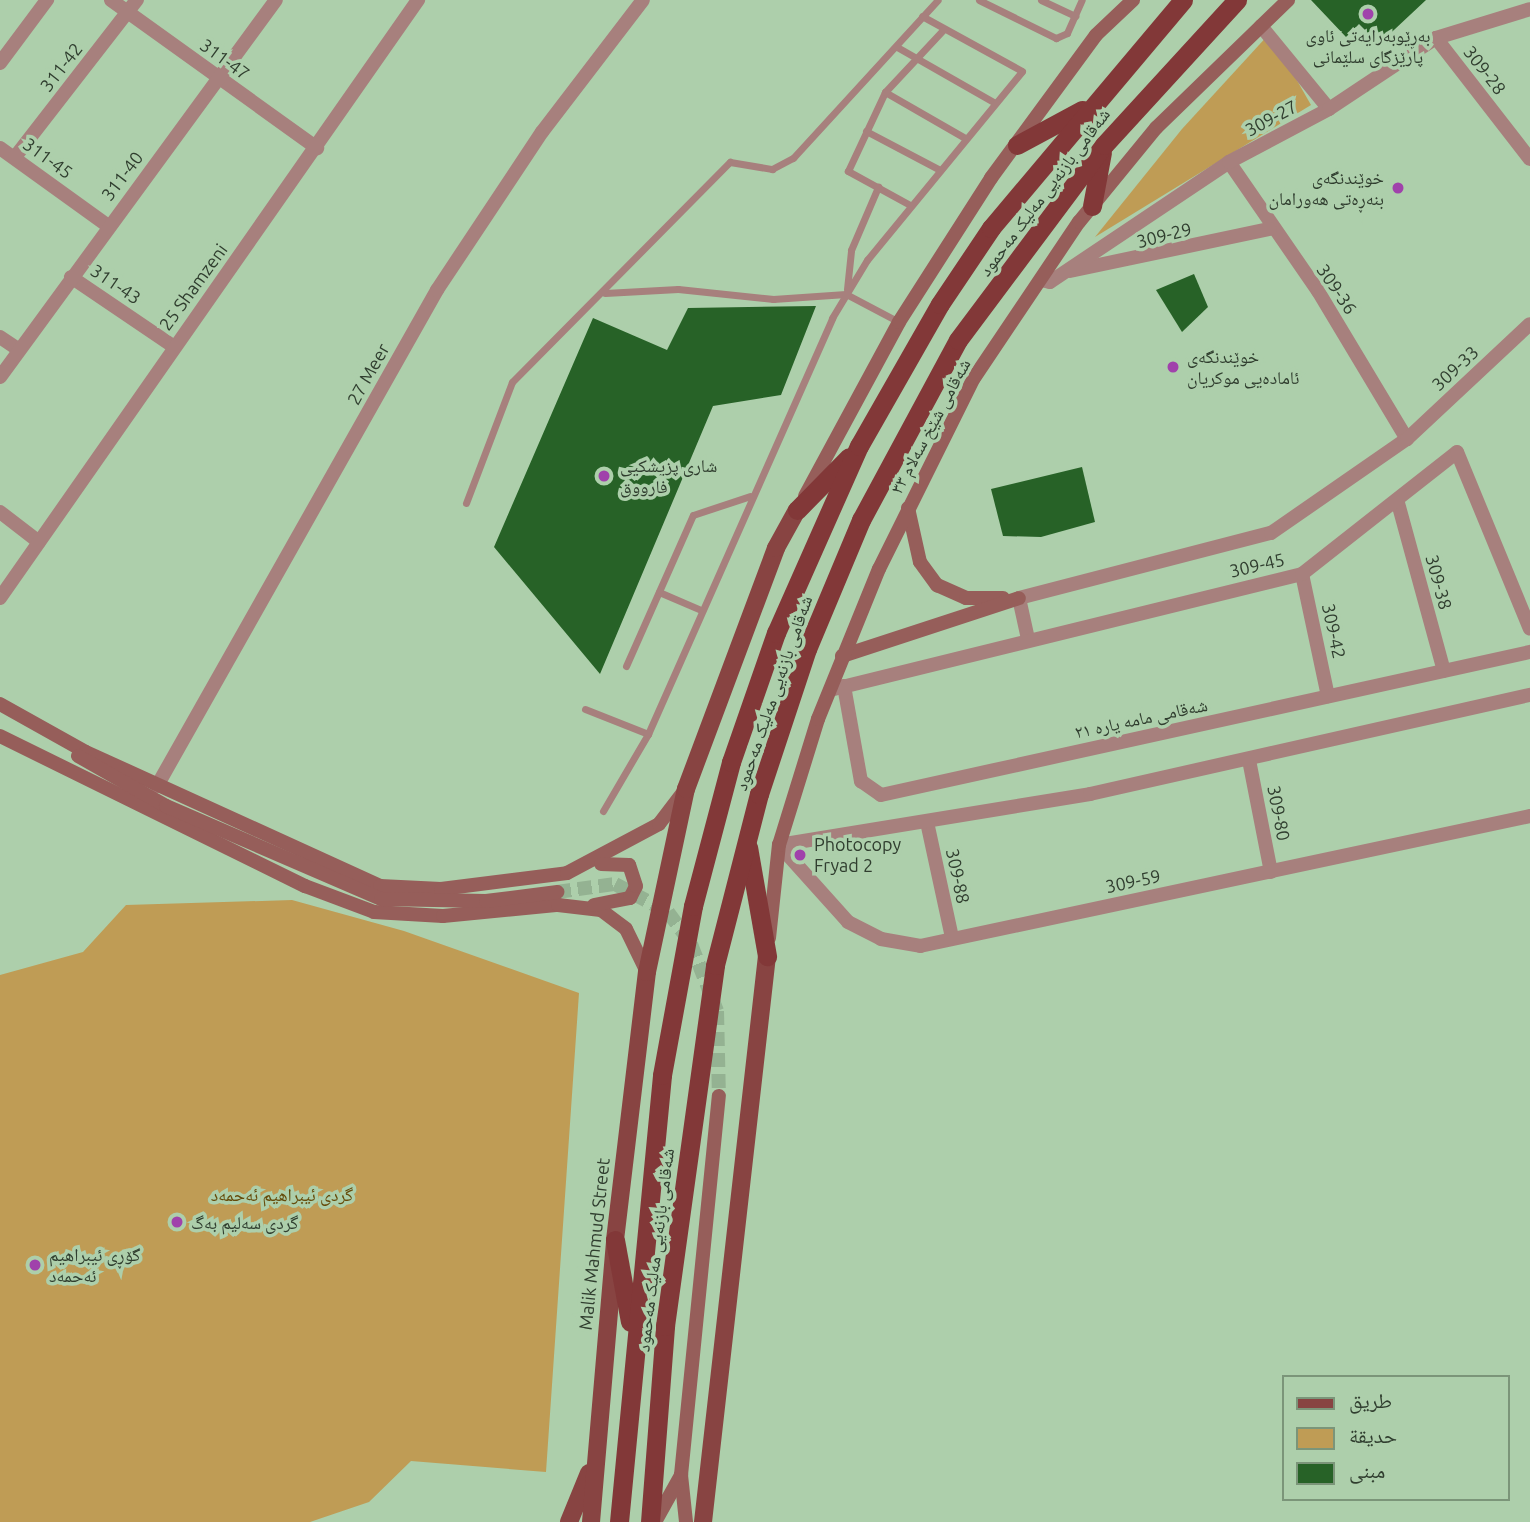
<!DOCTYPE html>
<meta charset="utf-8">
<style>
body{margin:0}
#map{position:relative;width:1530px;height:1522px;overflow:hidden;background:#adcfab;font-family:Ubuntu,"Noto Naskh Arabic",sans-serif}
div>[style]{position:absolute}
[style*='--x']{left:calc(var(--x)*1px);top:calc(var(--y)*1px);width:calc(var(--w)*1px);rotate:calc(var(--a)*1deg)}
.green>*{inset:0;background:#bf9c55}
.building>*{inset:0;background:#276227}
.secondary-tunnel>*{height:14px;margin-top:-7px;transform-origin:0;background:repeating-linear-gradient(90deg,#94b292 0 14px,transparent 0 21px)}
.service>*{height:7px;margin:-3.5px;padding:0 3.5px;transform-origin:3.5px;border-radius:3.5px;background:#a7807d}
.minor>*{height:14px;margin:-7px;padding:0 7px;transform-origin:7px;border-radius:7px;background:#a7807d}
.tertiary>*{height:14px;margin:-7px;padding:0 7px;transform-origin:7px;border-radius:7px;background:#a7807d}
.secondary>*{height:14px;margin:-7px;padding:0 7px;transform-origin:7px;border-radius:7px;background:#965e5a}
.primary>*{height:18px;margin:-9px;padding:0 9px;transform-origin:9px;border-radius:9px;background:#884442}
.trunk>*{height:19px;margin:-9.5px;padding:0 9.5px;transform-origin:9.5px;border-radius:9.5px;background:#823838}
.dots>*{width:19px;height:19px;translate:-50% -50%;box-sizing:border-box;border:4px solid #adcfab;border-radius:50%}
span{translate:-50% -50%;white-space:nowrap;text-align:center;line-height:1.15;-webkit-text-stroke:7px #adcfab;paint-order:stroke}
.poi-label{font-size:18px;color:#303e2f}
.right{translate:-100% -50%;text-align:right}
.left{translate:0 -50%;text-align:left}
.street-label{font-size:18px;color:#303e2f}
.park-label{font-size:18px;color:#654a09}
.legend{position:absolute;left:1282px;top:1375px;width:228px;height:126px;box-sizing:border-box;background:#adcfab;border:2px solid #7b9579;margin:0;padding:9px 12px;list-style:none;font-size:21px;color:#303e2f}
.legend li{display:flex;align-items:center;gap:14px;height:35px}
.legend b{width:35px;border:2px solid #7b9579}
</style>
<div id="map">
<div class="green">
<div style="clip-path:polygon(1270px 33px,1311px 105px,1095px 237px,1182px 129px)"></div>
<div style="clip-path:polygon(292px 900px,404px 931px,579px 993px,546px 1472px,411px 1461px,369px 1502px,310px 1522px,0 1522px,0 975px,83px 952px,126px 905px)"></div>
</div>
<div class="building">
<div style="clip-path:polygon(1311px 0,1426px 0,1379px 44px,1359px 24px,1346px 37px)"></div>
<div style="clip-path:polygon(1194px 274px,1208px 307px,1182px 332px,1156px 290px)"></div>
<div style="clip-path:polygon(816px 306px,781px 395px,713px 406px,600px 674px,494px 547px,593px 318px,667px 350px,688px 308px)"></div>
<div style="clip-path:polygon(1082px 467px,1095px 522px,1041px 537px,1003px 536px,991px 489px)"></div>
</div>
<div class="secondary-tunnel">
<div style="--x:557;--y:892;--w:59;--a:-7.9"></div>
<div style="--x:615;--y:884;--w:60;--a:27.8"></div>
<div style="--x:668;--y:912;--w:39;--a:54"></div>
<div style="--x:691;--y:944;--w:72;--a:68.8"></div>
<div style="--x:717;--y:1011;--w:85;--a:88.7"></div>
</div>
<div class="service">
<div style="--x:979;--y:0;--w:86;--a:26.3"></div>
<div style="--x:1056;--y:38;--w:12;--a:-24"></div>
<div style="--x:1067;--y:33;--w:36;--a:-66"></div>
<div style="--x:1041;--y:0;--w:38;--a:25"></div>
<div style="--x:897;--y:47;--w:113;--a:29.7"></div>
<div style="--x:885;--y:92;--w:92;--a:29.9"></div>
<div style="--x:866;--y:131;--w:84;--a:27.8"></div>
<div style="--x:910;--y:205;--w:71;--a:-151.3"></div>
<div style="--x:848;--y:171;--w:87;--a:-64.9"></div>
<div style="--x:885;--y:92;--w:85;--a:-46.9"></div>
<div style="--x:847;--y:289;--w:39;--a:-84"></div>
<div style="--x:851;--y:250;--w:69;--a:-66.8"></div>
<div style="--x:605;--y:293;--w:73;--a:-3.1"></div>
<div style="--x:678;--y:289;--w:96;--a:6"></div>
<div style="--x:773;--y:299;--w:73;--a:-3.9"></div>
<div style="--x:846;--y:294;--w:60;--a:27.8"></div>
<div style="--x:466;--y:503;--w:129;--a:-69.2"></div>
<div style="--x:512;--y:382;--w:310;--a:-45.3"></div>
<div style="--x:730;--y:162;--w:43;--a:9.5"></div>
<div style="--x:772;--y:169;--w:24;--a:-28"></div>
<div style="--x:793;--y:158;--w:214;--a:-47.5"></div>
<div style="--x:659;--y:592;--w:46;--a:23.2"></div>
<div style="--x:626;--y:666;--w:165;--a:-66.1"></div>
<div style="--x:693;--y:515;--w:60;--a:-18.4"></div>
<div style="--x:585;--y:709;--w:68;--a:21.6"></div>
<div style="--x:603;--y:811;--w:89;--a:-59.7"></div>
<div style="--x:648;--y:734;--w:455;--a:-66.1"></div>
<div style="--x:832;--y:318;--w:68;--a:-58.9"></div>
<div style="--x:867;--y:260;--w:244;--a:-50.6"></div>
<div style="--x:1022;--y:71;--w:114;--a:-151.2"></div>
</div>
<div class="minor">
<div style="--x:111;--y:0;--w:254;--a:35.7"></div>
<div style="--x:1261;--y:26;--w:107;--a:50.7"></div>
<div style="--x:1436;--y:38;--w:153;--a:52.2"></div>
<div style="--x:0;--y:63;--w:79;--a:-53.3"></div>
<div style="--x:0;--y:148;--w:133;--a:35.8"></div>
<div style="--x:15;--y:157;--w:199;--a:-52.2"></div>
<div style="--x:1229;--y:162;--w:157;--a:55.4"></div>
<div style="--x:1318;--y:291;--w:173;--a:59"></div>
<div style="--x:1070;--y:271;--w:204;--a:-11.9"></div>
<div style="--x:71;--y:277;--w:123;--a:34.1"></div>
<div style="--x:1041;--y:280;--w:9;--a:13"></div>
<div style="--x:1050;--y:282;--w:216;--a:-33.8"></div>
<div style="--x:1229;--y:162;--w:113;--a:-27.9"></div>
<div style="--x:1329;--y:109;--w:128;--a:-33.6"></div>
<div style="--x:1436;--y:38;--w:98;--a:-17.1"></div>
<div style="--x:0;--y:337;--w:23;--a:34"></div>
<div style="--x:0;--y:377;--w:467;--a:-53.8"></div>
<div style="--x:1398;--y:503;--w:174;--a:74.7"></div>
<div style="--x:0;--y:512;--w:49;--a:37.6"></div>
<div style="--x:1302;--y:574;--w:125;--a:78"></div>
<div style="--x:0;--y:598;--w:730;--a:-55.05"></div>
<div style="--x:1028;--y:639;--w:42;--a:-102.4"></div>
<div style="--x:1019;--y:598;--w:260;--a:-14.5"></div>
<div style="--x:1271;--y:533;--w:165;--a:-34.7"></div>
<div style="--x:1407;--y:439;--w:168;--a:-43.1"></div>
<div style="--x:834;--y:689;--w:482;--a:-13.8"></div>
<div style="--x:1302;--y:574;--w:197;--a:-38.2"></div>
<div style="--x:1457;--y:452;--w:191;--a:67.6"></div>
<div style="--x:1249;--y:760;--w:114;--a:78.9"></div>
<div style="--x:927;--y:822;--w:119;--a:77.8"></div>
<div style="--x:779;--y:845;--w:103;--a:48.1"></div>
<div style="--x:848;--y:922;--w:37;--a:27"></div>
<div style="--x:881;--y:939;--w:40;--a:10"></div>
<div style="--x:920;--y:946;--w:624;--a:-12.03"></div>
</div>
<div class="tertiary">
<div style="--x:844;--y:686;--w:97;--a:79.9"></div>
<div style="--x:861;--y:781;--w:24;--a:35"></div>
<div style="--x:881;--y:795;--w:665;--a:-12.43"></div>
<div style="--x:157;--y:786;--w:570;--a:-60.55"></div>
<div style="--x:437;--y:290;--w:190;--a:-56.4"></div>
<div style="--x:542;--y:132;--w:166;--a:-52.6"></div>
<div style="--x:779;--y:845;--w:315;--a:-9.3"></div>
<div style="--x:1090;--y:794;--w:451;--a:-12.7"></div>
</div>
<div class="secondary">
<div style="--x:805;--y:496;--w:198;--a:-61.6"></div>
<div style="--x:899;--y:322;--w:171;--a:-57.4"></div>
<div style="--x:991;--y:178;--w:177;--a:-53.7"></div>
<div style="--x:1096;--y:35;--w:51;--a:-43.4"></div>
<div style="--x:908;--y:508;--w:55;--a:77.5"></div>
<div style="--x:920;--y:562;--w:29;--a:54"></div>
<div style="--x:937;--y:585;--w:32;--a:24"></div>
<div style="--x:966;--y:598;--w:37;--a:0"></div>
<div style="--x:842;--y:656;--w:186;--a:-18.1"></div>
<div style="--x:0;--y:704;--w:98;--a:29.2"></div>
<div style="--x:86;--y:752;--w:323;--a:24.5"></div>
<div style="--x:380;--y:886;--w:61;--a:2.8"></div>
<div style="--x:441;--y:889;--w:127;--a:-7.2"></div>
<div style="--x:567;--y:873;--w:104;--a:-28"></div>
<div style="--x:659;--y:824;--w:43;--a:-52.6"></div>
<div style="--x:0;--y:736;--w:340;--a:26.2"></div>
<div style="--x:305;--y:886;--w:74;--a:20.6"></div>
<div style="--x:374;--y:912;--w:69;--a:3.3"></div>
<div style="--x:443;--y:916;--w:116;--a:-5.5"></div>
<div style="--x:558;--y:905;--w:43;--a:6.6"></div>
<div style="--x:601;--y:910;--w:31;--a:37"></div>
<div style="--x:626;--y:929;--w:48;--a:64"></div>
<div style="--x:78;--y:756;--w:101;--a:29.6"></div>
<div style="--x:166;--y:806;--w:234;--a:23.4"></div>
<div style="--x:381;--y:899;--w:105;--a:1.1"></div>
<div style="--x:486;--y:901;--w:72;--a:-7.2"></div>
<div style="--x:594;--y:905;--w:37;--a:-11"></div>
<div style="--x:630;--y:898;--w:13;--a:-63"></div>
<div style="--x:636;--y:886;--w:22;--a:-108"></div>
<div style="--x:629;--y:865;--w:28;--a:-178"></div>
<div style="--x:769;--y:938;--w:94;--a:-83.9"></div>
<div style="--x:779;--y:845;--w:132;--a:-72.8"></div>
<div style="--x:818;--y:719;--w:162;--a:-67.9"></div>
<div style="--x:879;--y:569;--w:213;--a:-63.6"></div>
<div style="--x:974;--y:378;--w:188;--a:-56.1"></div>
<div style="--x:1079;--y:222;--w:122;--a:-50.7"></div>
<div style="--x:1156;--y:128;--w:184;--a:-44.1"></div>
<div style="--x:681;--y:1475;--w:47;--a:83.9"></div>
<div style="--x:655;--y:1522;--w:54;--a:-61"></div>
<div style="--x:681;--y:1475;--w:381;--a:-84.3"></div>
</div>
<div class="primary">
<div style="--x:569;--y:1522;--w:53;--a:-67.8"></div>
<div style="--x:591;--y:1522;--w:283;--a:-85.1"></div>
<div style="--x:615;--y:1240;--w:270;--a:-83.2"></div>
<div style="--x:647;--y:972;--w:187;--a:-78"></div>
<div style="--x:686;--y:789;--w:257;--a:-69.5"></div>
<div style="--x:776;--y:548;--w:43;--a:-61.1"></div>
<div style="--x:703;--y:1522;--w:570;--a:-83.55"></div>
</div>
<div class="trunk">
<div style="--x:1017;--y:145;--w:74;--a:-28.3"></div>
<div style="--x:1092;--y:206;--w:55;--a:-79.5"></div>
<div style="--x:797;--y:510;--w:74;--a:-45.5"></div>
<div style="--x:748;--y:847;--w:111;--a:80.1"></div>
<div style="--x:615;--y:1240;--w:83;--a:79.6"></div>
<div style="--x:619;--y:1522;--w:449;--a:-84.5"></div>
<div style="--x:662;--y:1075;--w:172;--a:-79.6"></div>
<div style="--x:693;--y:906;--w:149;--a:-75.2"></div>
<div style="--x:731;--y:762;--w:137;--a:-70.8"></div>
<div style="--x:776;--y:633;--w:205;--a:-66.1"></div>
<div style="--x:859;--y:446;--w:163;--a:-60.3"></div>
<div style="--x:940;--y:304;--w:92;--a:-56.1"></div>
<div style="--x:991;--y:228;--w:298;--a:-49.9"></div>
<div style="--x:650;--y:1522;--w:197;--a:-85.6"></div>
<div style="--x:665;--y:1326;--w:364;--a:-82.1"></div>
<div style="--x:715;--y:965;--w:177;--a:-75.6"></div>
<div style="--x:759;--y:794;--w:153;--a:-71.7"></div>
<div style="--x:807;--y:649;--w:140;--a:-67.3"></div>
<div style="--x:861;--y:520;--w:204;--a:-61.7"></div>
<div style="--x:958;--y:340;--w:244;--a:-53.2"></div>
<div style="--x:1104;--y:145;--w:197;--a:-47.5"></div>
</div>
<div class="dots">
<div style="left:1368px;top:14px;background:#a042ab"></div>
<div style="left:1398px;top:188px;background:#a042ab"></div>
<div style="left:1173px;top:367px;background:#a042ab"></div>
<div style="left:604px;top:476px;background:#a042ab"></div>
<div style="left:800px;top:855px;background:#a042ab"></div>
<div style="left:177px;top:1222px;background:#a042ab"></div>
<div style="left:35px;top:1265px;background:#a042ab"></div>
</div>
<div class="poi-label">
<span style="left:1368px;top:46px">بەڕێوبەرایەتی ئاوی<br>پارێزگای سلێمانی</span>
<span class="right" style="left:1384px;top:188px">خوێندنگەی<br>بنەڕەتی هەورامان</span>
<span class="left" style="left:1187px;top:367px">خوێندنگەی<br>ئامادەیی موکریان</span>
<span class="left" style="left:620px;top:476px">شاری پزیشکیی<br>فارووق</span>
<span class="left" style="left:814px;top:855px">Photocopy<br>Fryad 2</span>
<span class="left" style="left:191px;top:1222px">گردی سەلیم بەگ</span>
<span class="left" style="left:49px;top:1265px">گۆڕی ئیبراھیم<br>ئەحمەد</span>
</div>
<div class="street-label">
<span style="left:225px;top:59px;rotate:36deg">311-47</span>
<span style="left:61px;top:67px;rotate:-52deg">311-42</span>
<span style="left:1485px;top:70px;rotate:52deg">309-28</span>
<span style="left:1271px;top:118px;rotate:-28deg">309-27</span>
<span style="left:48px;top:158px;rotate:36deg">311-45</span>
<span style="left:122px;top:176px;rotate:-53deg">311-40</span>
<span style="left:1044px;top:192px;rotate:-53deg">شەقامی بازنەیی مەلیک مەحمود</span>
<span style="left:1164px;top:235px;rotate:-14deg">309-29</span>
<span style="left:116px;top:284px;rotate:34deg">311-43</span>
<span style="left:193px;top:287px;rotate:-54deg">25 Shamzeni</span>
<span style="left:1337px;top:289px;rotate:56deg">309-36</span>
<span style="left:1455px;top:368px;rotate:-43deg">309-33</span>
<span style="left:368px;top:374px;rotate:-61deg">27 Meer</span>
<span style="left:930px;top:426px;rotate:-62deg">شەقامی شێخ سەلام ٣٣</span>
<span style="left:1257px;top:565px;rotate:-13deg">309-45</span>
<span style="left:1439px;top:582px;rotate:75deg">309-38</span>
<span style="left:1334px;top:631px;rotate:78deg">309-42</span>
<span style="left:773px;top:693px;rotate:-71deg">شەقامی بازنەیی مەلیک مەحمود</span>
<span style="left:1141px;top:718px;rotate:-12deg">شەقامی مامە یارە ٢١</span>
<span style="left:1279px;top:813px;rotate:79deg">309-80</span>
<span style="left:958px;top:876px;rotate:78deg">309-88</span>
<span style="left:1133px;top:881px;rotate:-12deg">309-59</span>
<span style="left:594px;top:1244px;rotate:-84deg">Malik Mahmud Street</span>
<span style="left:655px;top:1250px;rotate:-83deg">شەقامی بازنەیی مەلیک مەحمود</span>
</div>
<div class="park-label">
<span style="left:282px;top:1194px">گردی ئیبراھیم ئەحمەد</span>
</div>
<ul class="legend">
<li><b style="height:9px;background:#884442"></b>طريق</li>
<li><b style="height:19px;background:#bf9c55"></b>حديقة</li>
<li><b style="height:19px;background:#276227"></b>مبنى</li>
</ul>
</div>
